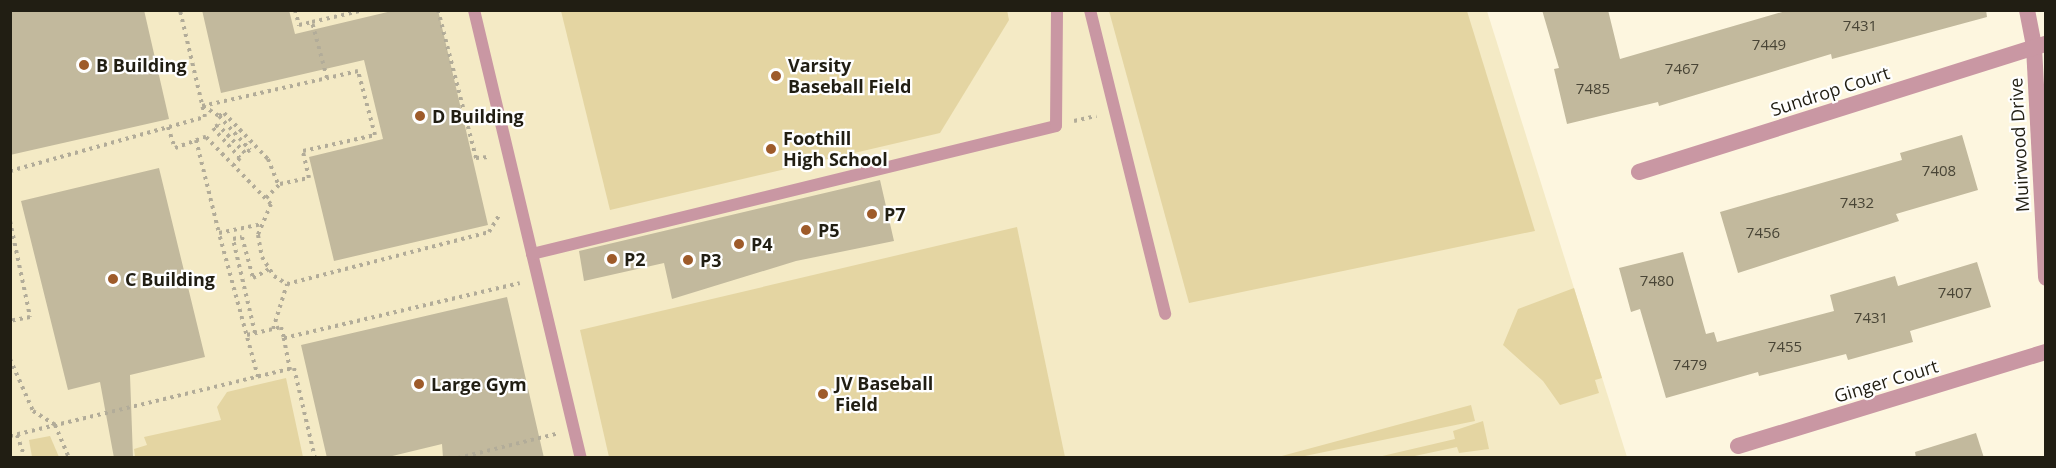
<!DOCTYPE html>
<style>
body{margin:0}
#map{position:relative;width:2056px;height:468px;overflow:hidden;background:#fdf6df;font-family:"Open Sans",sans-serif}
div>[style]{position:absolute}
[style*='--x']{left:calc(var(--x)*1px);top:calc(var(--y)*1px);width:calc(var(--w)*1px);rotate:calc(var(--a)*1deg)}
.built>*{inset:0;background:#f4eac5}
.green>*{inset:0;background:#e4d5a2}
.building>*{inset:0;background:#c2b99d}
.path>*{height:4px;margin-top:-2px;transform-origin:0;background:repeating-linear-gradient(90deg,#b2ac99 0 3px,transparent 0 7.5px)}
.service>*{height:12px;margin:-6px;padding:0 6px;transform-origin:6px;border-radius:6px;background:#c997a3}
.minor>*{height:16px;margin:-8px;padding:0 8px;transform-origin:8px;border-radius:8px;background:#c997a3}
.dots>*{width:16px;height:16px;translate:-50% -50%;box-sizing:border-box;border:3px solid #fff;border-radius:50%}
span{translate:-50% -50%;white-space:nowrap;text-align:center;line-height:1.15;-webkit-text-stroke:4.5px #fff;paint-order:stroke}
.number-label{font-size:15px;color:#494536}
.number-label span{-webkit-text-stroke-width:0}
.poi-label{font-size:18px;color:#211e13;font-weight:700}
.left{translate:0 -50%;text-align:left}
.street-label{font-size:18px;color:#211e13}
.frame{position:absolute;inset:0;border:12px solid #211e13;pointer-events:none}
</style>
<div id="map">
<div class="built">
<div style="clip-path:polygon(10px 11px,1487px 11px,1627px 457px,11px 457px)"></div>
</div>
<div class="green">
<div style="clip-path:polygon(1007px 10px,1009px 20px,940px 133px,610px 210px,561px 11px)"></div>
<div style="clip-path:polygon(1109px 11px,1467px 11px,1535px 231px,1189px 303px)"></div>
<div style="clip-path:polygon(1017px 227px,1065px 457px,609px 457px,580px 330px)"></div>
<div style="clip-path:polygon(1574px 288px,1602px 378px,1595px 380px,1599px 393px,1560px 405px,1543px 381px,1503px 345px,1518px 309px)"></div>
<div style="clip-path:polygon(286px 378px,303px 457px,135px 457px,134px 449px,147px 445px,144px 437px,221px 420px,217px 407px,227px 392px)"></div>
<div style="clip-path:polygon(1471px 405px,1475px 421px,1300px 457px,1278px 457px)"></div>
<div style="clip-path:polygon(1483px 421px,1489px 449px,1459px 453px,1457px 447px,1410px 457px,1378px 457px,1455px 439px,1453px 431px)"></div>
<div style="clip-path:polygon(50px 436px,59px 457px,32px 457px,29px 440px)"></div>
</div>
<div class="building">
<div style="clip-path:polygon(10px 10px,144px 10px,169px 119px,10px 155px)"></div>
<div style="clip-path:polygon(202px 10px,289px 10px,295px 34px,396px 10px,438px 10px,488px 225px,334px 261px,309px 157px,383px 139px,364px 60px,221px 93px)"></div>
<div style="clip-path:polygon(1542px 10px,1608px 10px,1620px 59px,1789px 10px,1986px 10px,1987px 17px,1832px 59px,1831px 54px,1659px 106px,1658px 102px,1567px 124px,1554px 69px,1559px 68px)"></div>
<div style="clip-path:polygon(1962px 135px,1978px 190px,1896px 214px,1899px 221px,1738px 273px,1720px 212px,1902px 160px,1900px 153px)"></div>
<div style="clip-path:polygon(159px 168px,205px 357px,130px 375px,133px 458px,114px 458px,100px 382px,68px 390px,21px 201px)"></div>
<div style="clip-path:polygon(880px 180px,894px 241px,796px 261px,672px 299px,664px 263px,584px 281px,579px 251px)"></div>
<div style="clip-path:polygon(1683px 252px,1706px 334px,1714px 332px,1717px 342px,1834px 311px,1830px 295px,1895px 276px,1898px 286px,1977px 262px,1991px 307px,1910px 331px,1913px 342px,1848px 360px,1846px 354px,1759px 376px,1758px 372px,1666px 398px,1640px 309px,1631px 312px,1619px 268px)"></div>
<div style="clip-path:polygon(507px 297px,544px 458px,443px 458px,442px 444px,384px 458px,327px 458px,301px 345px)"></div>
<div style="clip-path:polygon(1976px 433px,1984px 458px,1916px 458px,1915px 452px)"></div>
</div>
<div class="path">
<div style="--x:295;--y:10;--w:16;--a:75"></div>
<div style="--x:299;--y:25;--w:13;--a:-13"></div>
<div style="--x:438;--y:10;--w:153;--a:75.6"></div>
<div style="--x:476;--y:158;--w:13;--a:-4"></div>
<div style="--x:202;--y:106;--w:128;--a:-12.6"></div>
<div style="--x:327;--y:78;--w:58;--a:-105"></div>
<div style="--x:312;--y:22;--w:53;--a:-13"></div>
<div style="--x:203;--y:106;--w:19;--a:32"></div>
<div style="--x:219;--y:116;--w:46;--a:47.6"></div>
<div style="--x:250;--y:150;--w:6;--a:149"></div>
<div style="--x:245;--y:153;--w:39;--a:-134"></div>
<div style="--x:218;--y:125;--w:6;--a:149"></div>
<div style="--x:213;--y:128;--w:40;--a:48"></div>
<div style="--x:240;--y:158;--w:9;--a:131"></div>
<div style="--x:219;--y:116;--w:6;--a:-31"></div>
<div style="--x:224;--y:113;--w:64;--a:46.3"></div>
<div style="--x:268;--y:159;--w:29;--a:68"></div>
<div style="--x:466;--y:117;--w:15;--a:-16"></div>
<div style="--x:1074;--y:121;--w:23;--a:-13"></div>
<div style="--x:168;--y:127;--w:22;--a:72"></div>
<div style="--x:175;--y:148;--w:33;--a:-20"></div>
<div style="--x:206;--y:137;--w:93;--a:45.9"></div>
<div style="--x:271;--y:204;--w:34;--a:113"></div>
<div style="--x:258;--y:235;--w:22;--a:80"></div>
<div style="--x:262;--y:257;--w:22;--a:58"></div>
<div style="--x:274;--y:276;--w:15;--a:32"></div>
<div style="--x:287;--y:284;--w:209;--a:-14.4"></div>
<div style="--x:489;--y:232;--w:21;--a:-59"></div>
<div style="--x:196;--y:140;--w:96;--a:76.1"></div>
<div style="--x:10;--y:171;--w:202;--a:-15.5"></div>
<div style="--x:205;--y:117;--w:110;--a:-103.2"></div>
<div style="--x:266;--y:198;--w:20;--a:-45"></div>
<div style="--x:280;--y:184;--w:30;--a:-12"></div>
<div style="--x:309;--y:178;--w:28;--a:-103"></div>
<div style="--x:303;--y:151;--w:74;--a:-12.5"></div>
<div style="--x:375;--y:135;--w:66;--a:-104.9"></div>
<div style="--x:358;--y:71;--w:32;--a:167"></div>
<div style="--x:10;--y:221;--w:98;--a:78.2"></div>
<div style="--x:30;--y:317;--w:20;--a:169"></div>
<div style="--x:273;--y:329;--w:47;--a:-72.7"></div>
<div style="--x:255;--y:333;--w:97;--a:-103.2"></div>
<div style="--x:233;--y:239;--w:9;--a:-13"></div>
<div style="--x:242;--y:237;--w:42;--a:75"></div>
<div style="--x:253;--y:278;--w:18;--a:-29"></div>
<div style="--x:247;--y:335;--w:35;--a:-13"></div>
<div style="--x:281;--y:327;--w:11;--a:75"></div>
<div style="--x:10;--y:359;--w:57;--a:66.1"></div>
<div style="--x:33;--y:411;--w:26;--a:32"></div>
<div style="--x:55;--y:425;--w:36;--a:67"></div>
<div style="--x:290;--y:370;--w:33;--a:-101"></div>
<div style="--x:284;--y:338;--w:242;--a:-13.1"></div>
<div style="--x:258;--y:377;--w:149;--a:-105.2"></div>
<div style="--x:219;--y:233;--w:44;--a:-11.8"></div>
<div style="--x:17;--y:435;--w:24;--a:71"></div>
<div style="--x:10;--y:436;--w:292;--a:-13.5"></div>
<div style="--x:294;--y:368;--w:92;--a:76.9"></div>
<div style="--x:458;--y:458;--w:101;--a:-13.8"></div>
</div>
<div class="service">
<div style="--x:474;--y:10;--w:461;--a:76.6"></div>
<div style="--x:1090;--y:10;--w:313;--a:76.1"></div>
<div style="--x:532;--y:254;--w:539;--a:-13.73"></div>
<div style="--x:1056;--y:126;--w:116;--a:-89.5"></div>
</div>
<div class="minor">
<div style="--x:2027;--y:10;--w:38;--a:79"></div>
<div style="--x:2034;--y:47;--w:231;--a:87"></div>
<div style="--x:1639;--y:172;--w:427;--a:-17.5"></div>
<div style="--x:1738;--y:446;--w:322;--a:-17"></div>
</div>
<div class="dots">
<div style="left:84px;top:65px;background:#9e5b2a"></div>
<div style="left:776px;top:76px;background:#9e5b2a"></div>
<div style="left:420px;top:116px;background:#9e5b2a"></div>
<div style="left:771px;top:149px;background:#9e5b2a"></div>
<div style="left:872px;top:214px;background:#9e5b2a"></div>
<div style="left:806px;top:230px;background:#9e5b2a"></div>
<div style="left:739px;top:244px;background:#9e5b2a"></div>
<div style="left:612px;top:259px;background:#9e5b2a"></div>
<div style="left:688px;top:260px;background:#9e5b2a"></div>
<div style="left:113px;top:279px;background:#9e5b2a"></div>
<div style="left:419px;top:384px;background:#9e5b2a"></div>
<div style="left:823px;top:394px;background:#9e5b2a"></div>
</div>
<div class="number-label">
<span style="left:1860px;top:26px">7431</span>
<span style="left:1769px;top:45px">7449</span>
<span style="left:1682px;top:69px">7467</span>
<span style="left:1593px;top:89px">7485</span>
<span style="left:1939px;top:171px">7408</span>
<span style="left:1857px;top:203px">7432</span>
<span style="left:1763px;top:233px">7456</span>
<span style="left:1657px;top:281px">7480</span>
<span style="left:1955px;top:293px">7407</span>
<span style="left:1871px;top:318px">7431</span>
<span style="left:1785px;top:347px">7455</span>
<span style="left:1690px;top:365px">7479</span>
</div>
<div class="poi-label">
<span class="left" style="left:96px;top:65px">B Building</span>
<span class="left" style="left:788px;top:76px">Varsity<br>Baseball Field</span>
<span class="left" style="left:432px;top:116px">D Building</span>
<span class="left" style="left:783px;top:149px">Foothill<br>High School</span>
<span class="left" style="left:884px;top:214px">P7</span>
<span class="left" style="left:818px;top:230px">P5</span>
<span class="left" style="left:751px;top:244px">P4</span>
<span class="left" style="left:624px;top:259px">P2</span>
<span class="left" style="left:700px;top:260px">P3</span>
<span class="left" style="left:125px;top:279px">C Building</span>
<span class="left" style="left:431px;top:384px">Large Gym</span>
<span class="left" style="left:835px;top:394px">JV Baseball<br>Field</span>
</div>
<div class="street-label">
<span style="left:1830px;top:91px;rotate:-18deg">Sundrop Court</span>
<span style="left:2019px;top:145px;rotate:-93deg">Muirwood Drive</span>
<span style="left:1886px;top:381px;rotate:-17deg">Ginger Court</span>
</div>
<div class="frame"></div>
</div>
